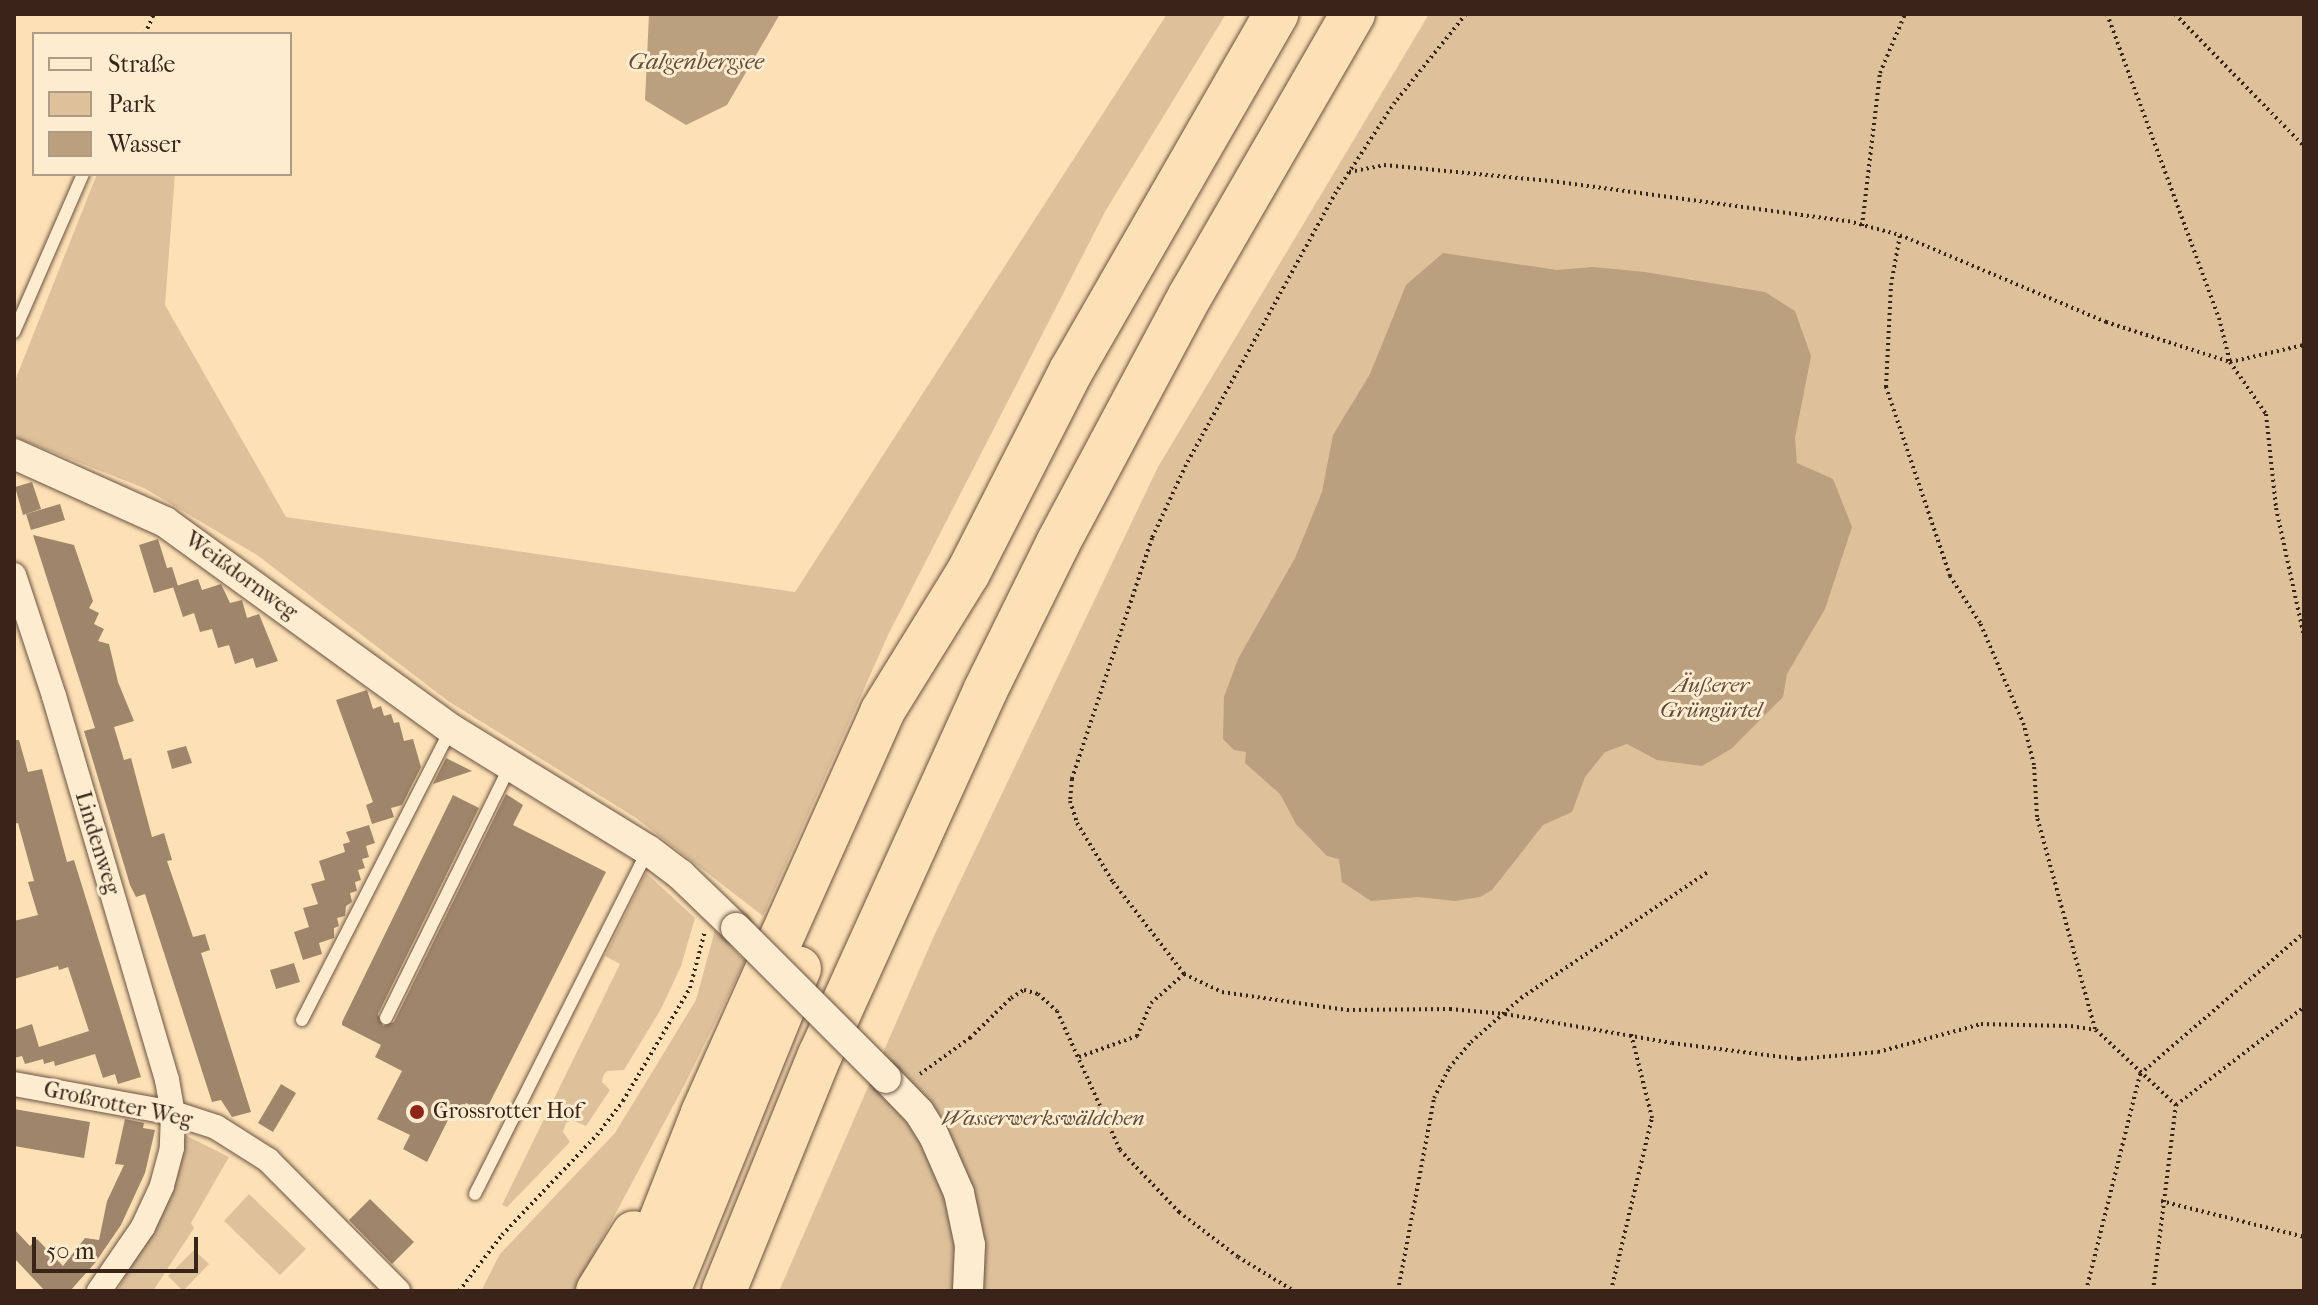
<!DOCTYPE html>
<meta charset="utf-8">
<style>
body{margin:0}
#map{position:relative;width:2318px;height:1305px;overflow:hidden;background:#fde1b6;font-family:"IM FELL French Canon",serif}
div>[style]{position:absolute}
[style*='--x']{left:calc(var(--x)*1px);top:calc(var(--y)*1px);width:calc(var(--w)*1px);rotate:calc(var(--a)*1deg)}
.green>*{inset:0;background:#dcc19b}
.water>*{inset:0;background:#bba080}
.building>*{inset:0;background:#9f866a}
.path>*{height:4px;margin-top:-2px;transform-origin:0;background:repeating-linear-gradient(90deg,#3a2318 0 2px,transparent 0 6px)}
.roads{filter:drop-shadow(0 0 2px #6b5240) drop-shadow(0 0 2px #6b5240)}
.service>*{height:12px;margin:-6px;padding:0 6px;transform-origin:6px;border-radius:6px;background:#feecd0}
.minor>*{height:24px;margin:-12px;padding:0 12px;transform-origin:12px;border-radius:12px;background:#feecd0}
.tertiary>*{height:30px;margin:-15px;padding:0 15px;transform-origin:15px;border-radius:15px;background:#feecd0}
.motorway>*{height:44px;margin:-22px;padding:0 22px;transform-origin:22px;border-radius:22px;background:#fde1b6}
.bridges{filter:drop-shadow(0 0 2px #6b5240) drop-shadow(0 0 2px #6b5240)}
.tertiary-bridge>*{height:30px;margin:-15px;padding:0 15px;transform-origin:15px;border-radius:15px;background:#feecd0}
.dots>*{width:22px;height:22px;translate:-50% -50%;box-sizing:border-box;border:4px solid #feecd0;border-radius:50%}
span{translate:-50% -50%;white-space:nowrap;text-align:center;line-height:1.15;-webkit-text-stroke:6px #feecd0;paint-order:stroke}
.street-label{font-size:22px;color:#3a2318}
.park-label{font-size:22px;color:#624a39;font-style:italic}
.poi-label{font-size:22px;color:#3a2318}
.left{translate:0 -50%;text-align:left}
.water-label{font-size:24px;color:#674f3c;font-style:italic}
.frame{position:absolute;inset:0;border:16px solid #3a2318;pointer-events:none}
.legend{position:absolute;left:32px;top:32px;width:260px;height:144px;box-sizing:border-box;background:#feecd0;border:2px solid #b09c86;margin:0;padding:10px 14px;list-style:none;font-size:24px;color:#3a2318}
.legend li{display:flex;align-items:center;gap:16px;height:40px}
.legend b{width:40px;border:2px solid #b09c86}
.scale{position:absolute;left:32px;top:1237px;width:166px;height:36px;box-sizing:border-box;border:4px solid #3a2318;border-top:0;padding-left:10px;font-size:24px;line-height:28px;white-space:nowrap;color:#3a2318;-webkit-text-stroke:6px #feecd0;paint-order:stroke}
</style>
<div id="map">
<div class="green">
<div style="clip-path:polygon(1167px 14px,1226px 14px,1106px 210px,888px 635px,763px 916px,636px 818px,448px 701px,257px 555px,144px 488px,14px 437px,14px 383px,97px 174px,175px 174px,165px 305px,286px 517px,795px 592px)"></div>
<div style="clip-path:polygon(1429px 14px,2304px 14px,2304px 1291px,779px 1291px,934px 936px,1158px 467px)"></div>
<div style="clip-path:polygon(646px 873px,695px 918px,681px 966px,661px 1009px,624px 1070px,607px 1071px,603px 1076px,602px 1082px,610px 1090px,586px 1126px,572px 1120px,566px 1123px,563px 1132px,570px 1142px,507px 1207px,502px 1205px,620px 964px,605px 956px)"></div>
<div style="clip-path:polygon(715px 930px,745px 961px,686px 1082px,574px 1291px,481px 1291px,500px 1254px,615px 1133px,696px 1000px)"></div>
<div style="clip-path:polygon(181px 1133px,229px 1157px,191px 1223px,194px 1228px,153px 1291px,117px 1291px,171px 1195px)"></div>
<div style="clip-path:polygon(249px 1194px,306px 1249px,280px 1275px,224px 1221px)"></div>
<div style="clip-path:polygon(194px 1250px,209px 1264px,183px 1291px,168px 1276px)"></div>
</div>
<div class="water">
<div style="clip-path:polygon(649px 14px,780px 14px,727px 105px,686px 125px,645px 100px)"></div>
<div style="clip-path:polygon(1443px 253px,1557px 270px,1593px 267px,1645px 272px,1765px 292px,1795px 311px,1811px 356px,1795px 438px,1797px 463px,1833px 479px,1852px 527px,1825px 609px,1787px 674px,1783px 697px,1731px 749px,1702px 766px,1657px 760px,1627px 744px,1605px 752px,1585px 777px,1572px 812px,1543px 825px,1492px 890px,1480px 897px,1455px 901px,1418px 897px,1371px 901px,1342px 882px,1339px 859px,1327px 856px,1296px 824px,1280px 794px,1245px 763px,1246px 752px,1234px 750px,1223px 739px,1224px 697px,1238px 659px,1295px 558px,1322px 492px,1333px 435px,1370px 374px,1406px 285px)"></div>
</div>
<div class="building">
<div style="clip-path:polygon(32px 482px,41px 509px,23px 515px,15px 487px)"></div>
<div style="clip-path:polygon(60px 504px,65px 520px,31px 530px,26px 514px)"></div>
<div style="clip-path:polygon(33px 535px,74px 545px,93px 601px,89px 608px,99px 613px,94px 624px,104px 629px,98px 641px,109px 644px,118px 682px,134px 721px,114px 727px,124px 760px,131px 758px,152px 837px,164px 833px,172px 860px,167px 861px,193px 937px,205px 934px,210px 950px,201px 953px,251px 1112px,232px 1117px,221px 1100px,212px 1102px,145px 894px,136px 897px,130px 885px,84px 731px,95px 728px)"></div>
<div style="clip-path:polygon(158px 539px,167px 568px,172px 567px,178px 586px,154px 593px,139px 545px)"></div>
<div style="clip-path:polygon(198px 579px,202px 590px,221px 584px,230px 603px,242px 600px,247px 618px,259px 614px,278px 661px,256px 668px,253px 658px,235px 664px,229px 645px,218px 648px,212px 629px,200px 632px,194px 613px,183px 617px,173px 587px)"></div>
<div style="clip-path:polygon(367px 690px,373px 709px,381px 706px,384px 716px,391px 714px,394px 723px,399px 722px,404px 741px,413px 739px,421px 767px,402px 805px,391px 808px,394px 817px,372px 824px,366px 805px,373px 802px,336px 700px)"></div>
<div style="clip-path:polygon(14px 740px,19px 740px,28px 772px,42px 769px,67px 862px,74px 860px,141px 1077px,118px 1084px,115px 1074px,103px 1078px,95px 1054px,55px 1066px,54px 1061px,44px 1064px,43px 1059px,25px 1064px,22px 1056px,14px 1058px,14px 1030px,32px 1024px,39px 1047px,89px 1031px,68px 967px,59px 970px,58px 966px,14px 979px,14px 921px,38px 915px,28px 882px,34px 881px,18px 823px,14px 824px)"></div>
<div style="clip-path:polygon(186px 746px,192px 763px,172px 769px,167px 751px)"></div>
<div style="clip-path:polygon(446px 758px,472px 771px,433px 784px)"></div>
<div style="clip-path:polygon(506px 794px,523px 805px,513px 825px,606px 872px,485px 1112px,466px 1103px,460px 1114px,453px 1110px,427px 1162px,403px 1149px,410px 1135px,377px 1119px,402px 1071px,375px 1057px,381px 1045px,342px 1025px,342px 1022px,453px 795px,479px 808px,378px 1014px,383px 1026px,394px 1022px)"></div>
<div style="clip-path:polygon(369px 825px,375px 843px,366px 846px,369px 857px,362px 859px,365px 868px,358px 870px,361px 880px,355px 882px,357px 891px,350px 893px,352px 902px,346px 906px,345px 916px,337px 918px,339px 926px,334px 928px,334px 938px,319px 943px,322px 954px,303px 960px,294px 932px,309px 927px,303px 908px,318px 904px,311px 884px,325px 880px,319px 861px,345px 852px,343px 844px,350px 842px,346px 832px)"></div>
<div style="clip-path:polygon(294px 963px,300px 982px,276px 989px,270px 970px)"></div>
<div style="clip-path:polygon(281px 1084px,296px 1093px,273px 1132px,258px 1123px)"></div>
<div style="clip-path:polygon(14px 1109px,90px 1122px,84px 1158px,14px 1146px)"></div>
<div style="clip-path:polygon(125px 1119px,144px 1123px,143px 1128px,155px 1130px,145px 1173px,121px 1225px,95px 1263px,70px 1291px,45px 1291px,14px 1258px,14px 1229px,30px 1246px,37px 1239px,63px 1266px,85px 1238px,99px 1240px,107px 1201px,124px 1165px,115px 1164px)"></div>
<div style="clip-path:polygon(370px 1199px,414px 1242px,392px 1264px,349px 1220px)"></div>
</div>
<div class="path">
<div style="--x:1466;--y:14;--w:113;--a:128.9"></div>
<div style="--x:1395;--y:102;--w:108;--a:123.2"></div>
<div style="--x:1336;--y:192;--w:311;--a:118.8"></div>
<div style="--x:1186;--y:465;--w:81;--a:115"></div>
<div style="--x:1152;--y:538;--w:254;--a:108.4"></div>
<div style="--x:1072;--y:779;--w:22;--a:95"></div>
<div style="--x:1070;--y:801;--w:23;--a:72"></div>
<div style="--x:1077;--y:823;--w:69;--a:58.6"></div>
<div style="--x:1113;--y:882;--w:116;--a:52.3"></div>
<div style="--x:1184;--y:974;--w:42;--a:25.3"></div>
<div style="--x:1222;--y:992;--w:126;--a:8.2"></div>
<div style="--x:1347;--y:1010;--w:103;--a:-0.6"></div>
<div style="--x:1450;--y:1009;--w:55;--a:5.2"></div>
<div style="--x:1505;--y:1014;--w:169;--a:9.9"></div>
<div style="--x:1672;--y:1043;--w:128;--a:7.2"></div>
<div style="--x:1799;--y:1059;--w:79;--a:-5.1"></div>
<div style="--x:1878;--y:1052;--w:107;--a:-15.2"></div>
<div style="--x:1981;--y:1024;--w:90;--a:1.3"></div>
<div style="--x:2071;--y:1026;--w:25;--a:9"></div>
<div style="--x:2096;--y:1030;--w:110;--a:43.2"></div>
<div style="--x:2107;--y:14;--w:324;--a:69.8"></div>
<div style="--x:2219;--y:318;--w:45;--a:76"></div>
<div style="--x:2230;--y:362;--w:63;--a:55.3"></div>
<div style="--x:2266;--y:414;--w:95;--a:83.9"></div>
<div style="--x:2276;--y:508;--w:131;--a:77.7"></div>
<div style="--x:2175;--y:14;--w:185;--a:45.7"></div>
<div style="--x:145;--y:34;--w:22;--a:-66"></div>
<div style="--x:1349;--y:172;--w:36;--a:-11"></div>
<div style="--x:1384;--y:165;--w:168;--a:5.5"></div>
<div style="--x:1551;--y:181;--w:300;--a:7.7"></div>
<div style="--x:1848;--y:221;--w:54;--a:15.1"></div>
<div style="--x:1862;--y:226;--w:154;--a:-83.3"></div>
<div style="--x:1880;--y:73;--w:64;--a:-67"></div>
<div style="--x:2095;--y:1029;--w:220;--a:-105.3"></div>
<div style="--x:2037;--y:817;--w:52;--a:-93.3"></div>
<div style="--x:2034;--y:765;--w:41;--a:-104"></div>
<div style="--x:2024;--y:725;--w:111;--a:-113.3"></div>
<div style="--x:1980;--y:623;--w:56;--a:-122.6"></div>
<div style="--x:1950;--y:576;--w:200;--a:-108.7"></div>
<div style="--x:1886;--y:387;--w:102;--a:-87.2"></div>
<div style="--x:1891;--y:285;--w:51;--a:-79.8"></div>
<div style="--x:1900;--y:235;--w:224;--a:22.9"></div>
<div style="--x:2106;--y:322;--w:130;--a:17.9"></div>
<div style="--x:2230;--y:362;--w:76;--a:-12.9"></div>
<div style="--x:1079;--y:1057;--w:62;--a:-19.9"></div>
<div style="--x:1137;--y:1036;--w:36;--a:-67"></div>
<div style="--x:1151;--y:1003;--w:44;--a:-41.3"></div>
<div style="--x:920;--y:1074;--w:62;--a:-35.8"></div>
<div style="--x:970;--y:1038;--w:57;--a:-44.3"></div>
<div style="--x:1011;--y:998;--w:15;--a:-32"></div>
<div style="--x:1024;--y:990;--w:15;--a:16"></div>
<div style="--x:1038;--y:994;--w:25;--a:42"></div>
<div style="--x:1057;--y:1011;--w:153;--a:65.6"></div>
<div style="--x:1120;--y:1150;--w:86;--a:46.4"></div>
<div style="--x:1179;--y:1212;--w:74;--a:37.3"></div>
<div style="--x:1238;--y:1257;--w:66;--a:31.3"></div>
<div style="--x:2161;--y:1201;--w:147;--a:14.1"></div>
<div style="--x:459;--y:1291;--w:71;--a:-52.5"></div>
<div style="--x:502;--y:1235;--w:138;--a:-46.5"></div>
<div style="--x:597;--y:1135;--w:43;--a:-52.6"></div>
<div style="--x:623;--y:1101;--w:131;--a:-59.3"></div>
<div style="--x:690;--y:988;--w:59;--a:-75.3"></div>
<div style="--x:1398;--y:1291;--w:196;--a:-79.4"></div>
<div style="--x:1434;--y:1098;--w:34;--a:-63"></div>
<div style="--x:1449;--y:1068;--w:34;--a:-50"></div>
<div style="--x:1471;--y:1042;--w:67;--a:-41.3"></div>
<div style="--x:1521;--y:998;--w:227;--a:-34"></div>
<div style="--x:1611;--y:1291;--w:178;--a:-76.7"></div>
<div style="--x:1652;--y:1118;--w:87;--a:-104"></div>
<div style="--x:2086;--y:1291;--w:224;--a:-76"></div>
<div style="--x:2140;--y:1074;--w:216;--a:-40.7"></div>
<div style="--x:2153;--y:1291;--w:187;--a:-83"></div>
<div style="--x:2176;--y:1105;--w:161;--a:-37.4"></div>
</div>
<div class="roads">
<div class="service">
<div style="--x:14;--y:332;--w:172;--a:-66.4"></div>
<div style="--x:386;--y:1018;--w:281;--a:-63.8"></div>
<div style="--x:302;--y:1020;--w:327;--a:-62.9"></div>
<div style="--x:475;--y:1194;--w:385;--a:-63.3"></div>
</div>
<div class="minor">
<div style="--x:14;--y:575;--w:127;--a:71.7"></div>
<div style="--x:54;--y:696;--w:400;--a:73.6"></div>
<div style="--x:167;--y:1080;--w:34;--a:80"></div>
<div style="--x:173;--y:1113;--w:35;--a:92"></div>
<div style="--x:172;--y:1148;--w:39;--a:105"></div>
<div style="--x:162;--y:1186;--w:45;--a:114.9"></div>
<div style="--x:143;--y:1227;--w:78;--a:124.5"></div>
<div style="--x:14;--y:1084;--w:162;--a:10.3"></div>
<div style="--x:173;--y:1113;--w:45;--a:18"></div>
<div style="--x:216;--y:1127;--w:62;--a:32.4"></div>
<div style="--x:268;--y:1160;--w:185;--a:45.2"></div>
</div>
<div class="tertiary">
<div style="--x:14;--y:454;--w:166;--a:24.2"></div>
<div style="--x:165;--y:522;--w:353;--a:35.9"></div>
<div style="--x:451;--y:729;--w:231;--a:31.6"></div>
<div style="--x:648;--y:850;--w:41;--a:37.1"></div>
<div style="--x:681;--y:875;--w:76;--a:43.9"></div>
<div style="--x:886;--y:1078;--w:47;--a:45.9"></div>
<div style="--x:919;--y:1112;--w:28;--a:58"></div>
<div style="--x:934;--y:1136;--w:62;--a:66.3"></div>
<div style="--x:959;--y:1193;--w:53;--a:78.1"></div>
<div style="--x:970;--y:1245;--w:46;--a:92.5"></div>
</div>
<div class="motorway">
<div style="--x:598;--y:1291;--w:68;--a:-58.2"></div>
<div style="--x:633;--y:1291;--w:191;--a:-68.5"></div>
<div style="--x:703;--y:1113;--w:439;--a:-65.9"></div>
<div style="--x:882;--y:712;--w:163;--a:-58.3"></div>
<div style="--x:968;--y:573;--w:227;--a:-63"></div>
<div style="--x:1071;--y:371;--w:412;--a:-60.1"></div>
<div style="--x:668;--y:1291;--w:348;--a:-67.9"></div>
<div style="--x:724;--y:1291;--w:255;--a:-67.9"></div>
<div style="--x:820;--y:1055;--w:400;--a:-65.6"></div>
<div style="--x:985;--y:691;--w:165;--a:-63.7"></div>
<div style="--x:1058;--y:543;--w:280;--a:-61.9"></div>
<div style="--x:1190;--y:296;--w:326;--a:-60"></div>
</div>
</div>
<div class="bridges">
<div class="tertiary-bridge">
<div style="--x:736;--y:928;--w:212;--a:45"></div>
</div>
</div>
<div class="dots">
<div style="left:417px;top:1112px;background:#8f2418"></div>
</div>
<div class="street-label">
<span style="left:241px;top:576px;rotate:36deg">Weißdornweg</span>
<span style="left:97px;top:843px;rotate:73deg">Lindenweg</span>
<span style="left:118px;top:1105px;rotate:12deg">Großrotter Weg</span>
</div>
<div class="park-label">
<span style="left:1711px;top:698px">Äußerer<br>Grüngürtel</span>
<span style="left:1043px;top:1119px">Wasserwerkswäldchen</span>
</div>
<div class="poi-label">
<span class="left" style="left:433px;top:1112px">Grossrotter Hof</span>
</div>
<div class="water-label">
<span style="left:696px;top:62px">Galgenbergsee</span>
</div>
<div class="frame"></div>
<ul class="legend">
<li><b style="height:10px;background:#feecd0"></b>Straße</li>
<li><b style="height:22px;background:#dcc19b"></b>Park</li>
<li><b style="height:22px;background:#bba080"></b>Wasser</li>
</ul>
<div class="scale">50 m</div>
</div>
